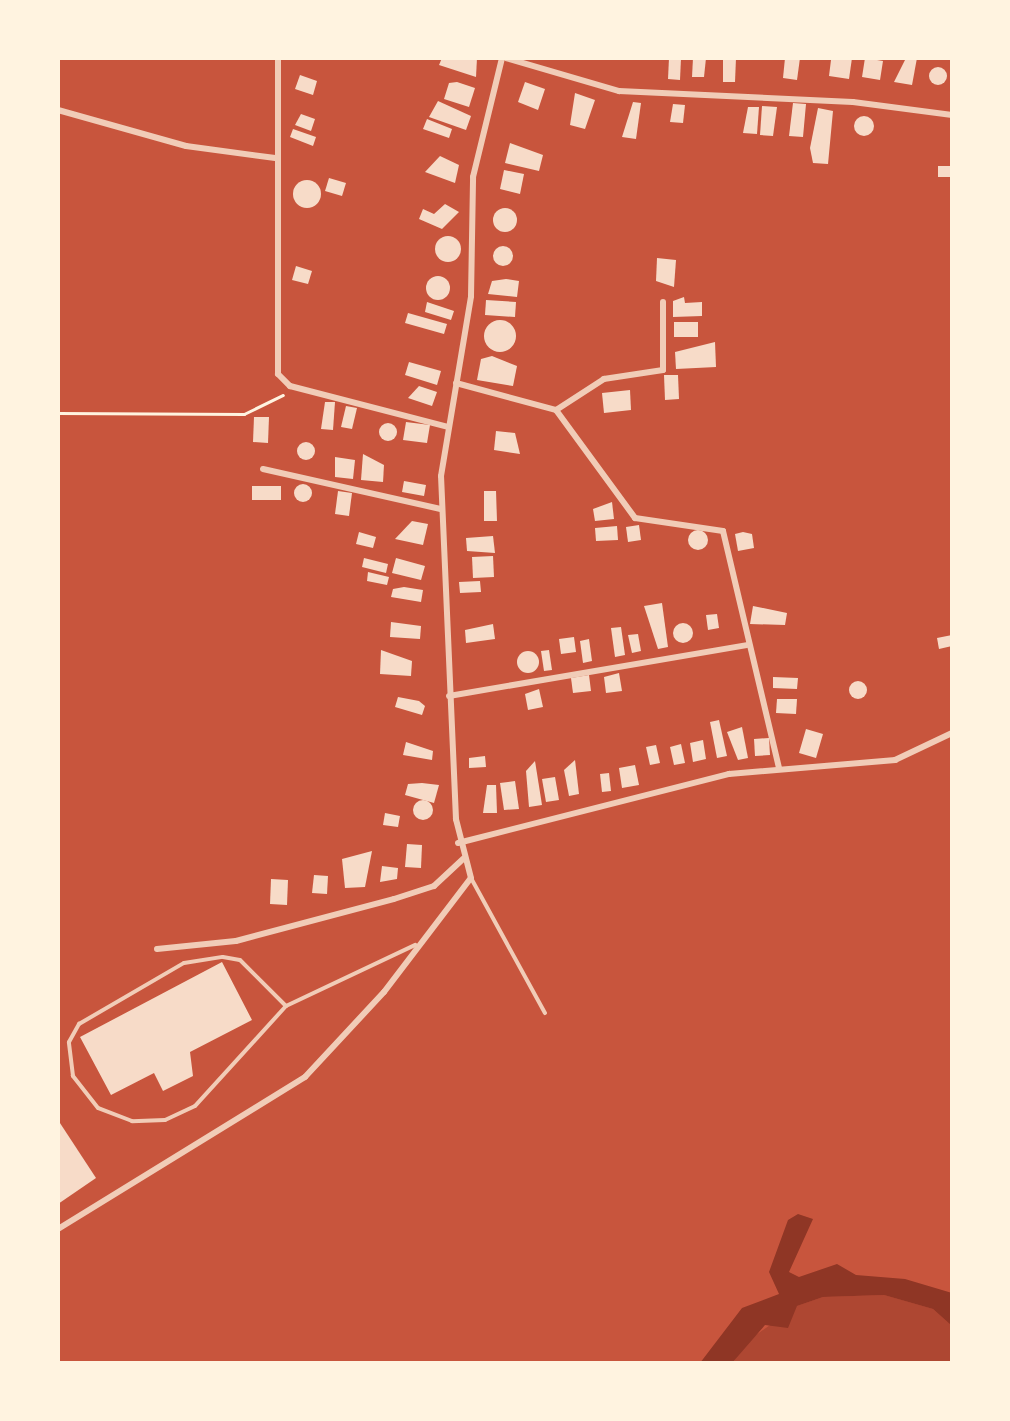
<!DOCTYPE html>
<style>
body{margin:0}
#map{position:relative;width:1010px;height:1421px;overflow:hidden;background:#c8553d;font-family:"Source Serif 4",serif}
div>[style]{position:absolute}
[style*='--x']{left:calc(var(--x)*1px);top:calc(var(--y)*1px);width:calc(var(--w)*1px);rotate:calc(var(--a)*1deg)}
.green>*{inset:0;background:#ae4732}
.water>*{inset:0;background:#8f3625}
.building>*{inset:0;background:#f7dbc8}
.round{border-radius:50%}
.path>*{height:2.5px;margin:-1.25px;padding:0 1.25px;transform-origin:1.25px;border-radius:1.25px;background:#fff3e0}
.service>*{height:4px;margin:-2px;padding:0 2px;transform-origin:2px;border-radius:2px;background:#f1ccb7}
.minor>*{height:6px;margin:-3px;padding:0 3px;transform-origin:3px;border-radius:3px;background:#f1ccb7}
span{translate:-50% -50%;white-space:nowrap;text-align:center;line-height:1.15;-webkit-text-stroke:8px #fff3e0;paint-order:stroke}
.frame{position:absolute;inset:0;border:60px solid #fff3e0;pointer-events:none}
</style>
<div id="map">
<div class="green">
<div style="clip-path:polygon(884px 1295px,933px 1309px,952px 1326px,952px 1363px,732px 1364px,746px 1342px,797px 1306px,823px 1297px)"></div>
</div>
<div class="water">
<div style="clip-path:polygon(798px 1214px,813px 1219px,789px 1272px,799px 1277px,837px 1264px,856px 1275px,905px 1279px,952px 1293px,952px 1326px,933px 1309px,884px 1295px,823px 1297px,797px 1306px,788px 1328px,765px 1325px,732px 1363px,700px 1363px,742px 1308px,779px 1294px,769px 1272px,788px 1220px)"></div>
</div>
<div class="building">
<div style="clip-path:polygon(442px 58px,477px 58px,476px 77px,439px 65px)"></div>
<div style="clip-path:polygon(669px 58px,681px 58px,680px 80px,668px 79px)"></div>
<div style="clip-path:polygon(693px 58px,706px 58px,704px 77px,692px 77px)"></div>
<div style="clip-path:polygon(723px 58px,736px 58px,735px 82px,723px 82px)"></div>
<div style="clip-path:polygon(785px 58px,800px 58px,797px 80px,783px 78px)"></div>
<div style="clip-path:polygon(852px 58px,849px 79px,829px 76px,831px 60px)"></div>
<div style="clip-path:polygon(865px 58px,883px 61px,880px 80px,862px 77px)"></div>
<div style="clip-path:polygon(906px 58px,917px 58px,912px 85px,894px 82px)"></div>
<div class="round" style="left:929px;top:67px;width:18px;height:18px"></div>
<div style="clip-path:polygon(300px 75px,317px 81px,313px 95px,295px 89px)"></div>
<div style="clip-path:polygon(457px 82px,475px 88px,469px 107px,444px 99px,449px 83px)"></div>
<div style="clip-path:polygon(525px 82px,545px 89px,538px 110px,518px 102px)"></div>
<div style="clip-path:polygon(575px 93px,595px 100px,585px 129px,570px 125px)"></div>
<div style="clip-path:polygon(438px 101px,471px 116px,466px 130px,429px 117px)"></div>
<div style="clip-path:polygon(633px 102px,641px 103px,636px 139px,622px 137px)"></div>
<div style="clip-path:polygon(793px 103px,806px 104px,803px 137px,789px 136px)"></div>
<div style="clip-path:polygon(673px 104px,685px 105px,683px 123px,670px 122px)"></div>
<div style="clip-path:polygon(762px 106px,777px 107px,773px 136px,760px 135px)"></div>
<div style="clip-path:polygon(748px 107px,759px 107px,757px 134px,743px 133px)"></div>
<div style="clip-path:polygon(818px 108px,833px 111px,828px 164px,813px 163px,810px 148px)"></div>
<div style="clip-path:polygon(301px 114px,315px 119px,311px 131px,295px 125px)"></div>
<div class="round" style="left:854px;top:116px;width:20px;height:20px"></div>
<div style="clip-path:polygon(427px 119px,452px 129px,449px 138px,423px 129px)"></div>
<div style="clip-path:polygon(293px 129px,316px 137px,313px 146px,290px 137px)"></div>
<div style="clip-path:polygon(510px 143px,543px 155px,539px 171px,505px 163px)"></div>
<div style="clip-path:polygon(440px 156px,459px 165px,455px 183px,425px 172px)"></div>
<div style="clip-path:polygon(938px 166px,952px 166px,952px 177px,938px 177px)"></div>
<div style="clip-path:polygon(504px 170px,524px 174px,520px 194px,500px 189px)"></div>
<div style="clip-path:polygon(329px 178px,346px 183px,342px 196px,325px 191px)"></div>
<div class="round" style="left:293px;top:180px;width:28px;height:28px"></div>
<div style="clip-path:polygon(445px 204px,459px 212px,442px 229px,419px 219px,423px 209px,434px 214px)"></div>
<div class="round" style="left:493px;top:208px;width:24px;height:24px"></div>
<div class="round" style="left:435px;top:236px;width:26px;height:26px"></div>
<div class="round" style="left:493px;top:246px;width:20px;height:20px"></div>
<div style="clip-path:polygon(657px 258px,676px 260px,674px 287px,656px 281px)"></div>
<div style="clip-path:polygon(296px 266px,312px 271px,308px 284px,292px 280px)"></div>
<div class="round" style="left:426px;top:276px;width:24px;height:24px"></div>
<div style="clip-path:polygon(506px 279px,519px 281px,517px 297px,488px 294px,492px 281px)"></div>
<div style="clip-path:polygon(684px 297px,685px 303px,702px 302px,702px 316px,673px 317px,673px 301px)"></div>
<div style="clip-path:polygon(486px 300px,516px 302px,515px 317px,485px 315px)"></div>
<div style="clip-path:polygon(427px 302px,454px 311px,451px 320px,425px 312px)"></div>
<div style="clip-path:polygon(408px 313px,447px 324px,444px 334px,405px 323px)"></div>
<div class="round" style="left:484px;top:320px;width:32px;height:32px"></div>
<div style="clip-path:polygon(674px 322px,698px 322px,698px 337px,674px 337px)"></div>
<div style="clip-path:polygon(715px 342px,716px 367px,676px 369px,675px 352px)"></div>
<div style="clip-path:polygon(492px 356px,517px 366px,513px 386px,477px 380px,481px 359px)"></div>
<div style="clip-path:polygon(409px 362px,441px 371px,437px 385px,405px 375px)"></div>
<div style="clip-path:polygon(664px 375px,678px 375px,679px 399px,665px 400px)"></div>
<div style="clip-path:polygon(419px 386px,437px 392px,432px 406px,408px 398px)"></div>
<div style="clip-path:polygon(630px 390px,631px 410px,604px 413px,602px 393px)"></div>
<div style="clip-path:polygon(325px 402px,335px 402px,333px 430px,321px 429px)"></div>
<div style="clip-path:polygon(346px 406px,357px 408px,352px 429px,341px 427px)"></div>
<div style="clip-path:polygon(254px 417px,269px 417px,268px 443px,253px 442px)"></div>
<div style="clip-path:polygon(406px 422px,430px 425px,427px 443px,403px 440px)"></div>
<div class="round" style="left:379px;top:423px;width:18px;height:18px"></div>
<div style="clip-path:polygon(496px 431px,515px 433px,520px 454px,494px 450px)"></div>
<div class="round" style="left:297px;top:442px;width:18px;height:18px"></div>
<div style="clip-path:polygon(363px 454px,384px 465px,383px 482px,361px 480px)"></div>
<div style="clip-path:polygon(335px 457px,355px 460px,353px 479px,335px 477px)"></div>
<div style="clip-path:polygon(404px 481px,426px 485px,424px 496px,402px 492px)"></div>
<div class="round" style="left:294px;top:484px;width:18px;height:18px"></div>
<div style="clip-path:polygon(252px 486px,281px 486px,281px 500px,252px 500px)"></div>
<div style="clip-path:polygon(338px 491px,352px 493px,349px 516px,335px 514px)"></div>
<div style="clip-path:polygon(484px 491px,496px 491px,497px 521px,484px 521px)"></div>
<div style="clip-path:polygon(612px 502px,614px 519px,595px 521px,593px 509px)"></div>
<div style="clip-path:polygon(412px 521px,428px 524px,423px 545px,395px 539px)"></div>
<div style="clip-path:polygon(639px 525px,641px 540px,628px 542px,626px 527px)"></div>
<div style="clip-path:polygon(617px 526px,618px 540px,596px 541px,595px 528px)"></div>
<div class="round" style="left:688px;top:530px;width:20px;height:20px"></div>
<div style="clip-path:polygon(359px 532px,376px 537px,373px 548px,356px 544px)"></div>
<div style="clip-path:polygon(743px 532px,752px 534px,754px 548px,738px 551px,735px 534px)"></div>
<div style="clip-path:polygon(493px 536px,495px 553px,467px 551px,466px 538px)"></div>
<div style="clip-path:polygon(493px 556px,494px 577px,473px 578px,472px 557px)"></div>
<div style="clip-path:polygon(364px 558px,388px 564px,386px 573px,362px 567px)"></div>
<div style="clip-path:polygon(396px 558px,425px 566px,421px 580px,392px 573px)"></div>
<div style="clip-path:polygon(368px 572px,389px 577px,387px 585px,367px 581px)"></div>
<div style="clip-path:polygon(480px 581px,481px 592px,460px 593px,459px 582px)"></div>
<div style="clip-path:polygon(404px 587px,423px 590px,421px 602px,391px 597px,393px 589px)"></div>
<div style="clip-path:polygon(662px 603px,668px 647px,658px 649px,644px 606px)"></div>
<div style="clip-path:polygon(753px 606px,787px 613px,785px 625px,750px 624px)"></div>
<div style="clip-path:polygon(717px 614px,719px 628px,708px 630px,706px 615px)"></div>
<div style="clip-path:polygon(391px 622px,421px 626px,420px 639px,390px 637px)"></div>
<div class="round" style="left:673px;top:623px;width:20px;height:20px"></div>
<div style="clip-path:polygon(493px 624px,495px 639px,466px 643px,465px 630px)"></div>
<div style="clip-path:polygon(621px 627px,625px 655px,615px 657px,611px 628px)"></div>
<div style="clip-path:polygon(638px 634px,641px 651px,632px 653px,628px 635px)"></div>
<div style="clip-path:polygon(952px 635px,952px 646px,939px 649px,937px 638px)"></div>
<div style="clip-path:polygon(574px 637px,576px 652px,561px 654px,559px 639px)"></div>
<div style="clip-path:polygon(589px 639px,592px 661px,583px 663px,580px 641px)"></div>
<div style="clip-path:polygon(381px 650px,412px 661px,411px 676px,380px 674px)"></div>
<div style="clip-path:polygon(549px 650px,552px 670px,544px 671px,541px 651px)"></div>
<div class="round" style="left:517px;top:651px;width:22px;height:22px"></div>
<div style="clip-path:polygon(619px 673px,622px 691px,606px 693px,604px 677px)"></div>
<div style="clip-path:polygon(589px 675px,591px 691px,573px 693px,571px 678px)"></div>
<div style="clip-path:polygon(773px 677px,798px 678px,797px 689px,773px 688px)"></div>
<div class="round" style="left:849px;top:681px;width:18px;height:18px"></div>
<div style="clip-path:polygon(539px 689px,543px 707px,528px 710px,525px 694px)"></div>
<div style="clip-path:polygon(398px 697px,419px 701px,425px 706px,422px 715px,395px 707px)"></div>
<div style="clip-path:polygon(777px 699px,797px 699px,796px 714px,776px 713px)"></div>
<div style="clip-path:polygon(719px 720px,727px 756px,717px 758px,710px 722px)"></div>
<div style="clip-path:polygon(742px 727px,748px 758px,738px 760px,727px 732px)"></div>
<div style="clip-path:polygon(806px 729px,823px 734px,816px 758px,799px 753px)"></div>
<div style="clip-path:polygon(769px 738px,770px 755px,755px 756px,754px 739px)"></div>
<div style="clip-path:polygon(703px 740px,706px 759px,693px 762px,690px 743px)"></div>
<div style="clip-path:polygon(406px 742px,433px 751px,432px 760px,403px 755px)"></div>
<div style="clip-path:polygon(681px 744px,685px 763px,674px 765px,670px 747px)"></div>
<div style="clip-path:polygon(656px 745px,660px 763px,650px 765px,646px 747px)"></div>
<div style="clip-path:polygon(485px 756px,486px 767px,469px 768px,469px 758px)"></div>
<div style="clip-path:polygon(575px 760px,579px 794px,569px 796px,564px 770px)"></div>
<div style="clip-path:polygon(535px 761px,542px 805px,529px 807px,526px 771px)"></div>
<div style="clip-path:polygon(635px 765px,639px 785px,622px 788px,619px 768px)"></div>
<div style="clip-path:polygon(609px 773px,611px 791px,602px 792px,600px 774px)"></div>
<div style="clip-path:polygon(555px 777px,559px 800px,546px 802px,542px 779px)"></div>
<div style="clip-path:polygon(515px 781px,519px 809px,504px 810px,500px 783px)"></div>
<div style="clip-path:polygon(422px 783px,439px 785px,434px 803px,405px 795px,408px 784px)"></div>
<div style="clip-path:polygon(487px 785px,496px 785px,497px 813px,483px 813px)"></div>
<div class="round" style="left:413px;top:800px;width:20px;height:20px"></div>
<div style="clip-path:polygon(385px 813px,400px 816px,398px 827px,383px 825px)"></div>
<div style="clip-path:polygon(407px 844px,422px 845px,421px 868px,405px 867px)"></div>
<div style="clip-path:polygon(372px 851px,365px 887px,345px 888px,342px 859px)"></div>
<div style="clip-path:polygon(382px 866px,398px 868px,397px 879px,380px 882px)"></div>
<div style="clip-path:polygon(314px 875px,328px 876px,327px 894px,312px 893px)"></div>
<div style="clip-path:polygon(271px 879px,288px 880px,287px 905px,270px 904px)"></div>
<div style="clip-path:polygon(222px 962px,252px 1020px,190px 1052px,193px 1076px,163px 1091px,154px 1073px,111px 1095px,80px 1037px)"></div>
<div style="clip-path:polygon(58px 1120px,96px 1178px,58px 1204px)"></div>
</div>
<div class="path">
<div style="--x:58;--y:413;--w:186;--a:0.3"></div>
<div style="--x:244;--y:414;--w:43;--a:-26"></div>
</div>
<div class="service">
<div style="--x:471;--y:878;--w:154;--a:61.3"></div>
<div style="--x:223;--y:957;--w:17;--a:10"></div>
<div style="--x:240;--y:960;--w:65;--a:45"></div>
<div style="--x:286;--y:1006;--w:135;--a:132.3"></div>
<div style="--x:195;--y:1106;--w:33;--a:155"></div>
<div style="--x:165;--y:1120;--w:33;--a:178"></div>
<div style="--x:132;--y:1121;--w:36;--a:-159"></div>
<div style="--x:98;--y:1108;--w:41;--a:-128"></div>
<div style="--x:73;--y:1076;--w:34;--a:-97"></div>
<div style="--x:69;--y:1042;--w:21;--a:-61"></div>
<div style="--x:79;--y:1024;--w:121;--a:-30.2"></div>
<div style="--x:184;--y:963;--w:39;--a:-9"></div>
<div style="--x:286;--y:1006;--w:143;--a:-25.3"></div>
</div>
<div class="minor">
<div style="--x:278;--y:58;--w:316;--a:90"></div>
<div style="--x:278;--y:374;--w:17;--a:45"></div>
<div style="--x:290;--y:386;--w:163;--a:14.5"></div>
<div style="--x:506;--y:58;--w:118;--a:16.3"></div>
<div style="--x:619;--y:91;--w:234;--a:2.7"></div>
<div style="--x:853;--y:102;--w:100;--a:7.5"></div>
<div style="--x:58;--y:110;--w:133;--a:15.7"></div>
<div style="--x:186;--y:146;--w:90;--a:7.7"></div>
<div style="--x:663;--y:302;--w:68;--a:90"></div>
<div style="--x:663;--y:370;--w:60;--a:171.3"></div>
<div style="--x:604;--y:379;--w:57;--a:147.1"></div>
<div style="--x:556;--y:410;--w:134;--a:53.8"></div>
<div style="--x:635;--y:518;--w:89;--a:8.4"></div>
<div style="--x:723;--y:531;--w:244;--a:76.7"></div>
<div style="--x:456;--y:383;--w:104;--a:15.1"></div>
<div style="--x:263;--y:469;--w:182;--a:12.7"></div>
<div style="--x:449;--y:696;--w:302;--a:-9.7"></div>
<div style="--x:458;--y:843;--w:280;--a:-14.3"></div>
<div style="--x:729;--y:774;--w:167;--a:-4.8"></div>
<div style="--x:895;--y:760;--w:63;--a:-25.3"></div>
<div style="--x:157;--y:949;--w:79;--a:-5.8"></div>
<div style="--x:236;--y:941;--w:163;--a:-14.9"></div>
<div style="--x:394;--y:899;--w:42;--a:-18"></div>
<div style="--x:434;--y:886;--w:40;--a:-43"></div>
<div style="--x:58;--y:1229;--w:290;--a:-31.6"></div>
<div style="--x:305;--y:1077;--w:116;--a:-47.1"></div>
<div style="--x:384;--y:992;--w:143;--a:-52.7"></div>
<div style="--x:471;--y:878;--w:61;--a:-104.3"></div>
<div style="--x:456;--y:819;--w:343;--a:-92.5"></div>
<div style="--x:441;--y:476;--w:182;--a:-80.5"></div>
<div style="--x:471;--y:296;--w:119;--a:-89"></div>
<div style="--x:473;--y:177;--w:122;--a:-76.3"></div>
</div>
<div class="frame"></div>
</div>
